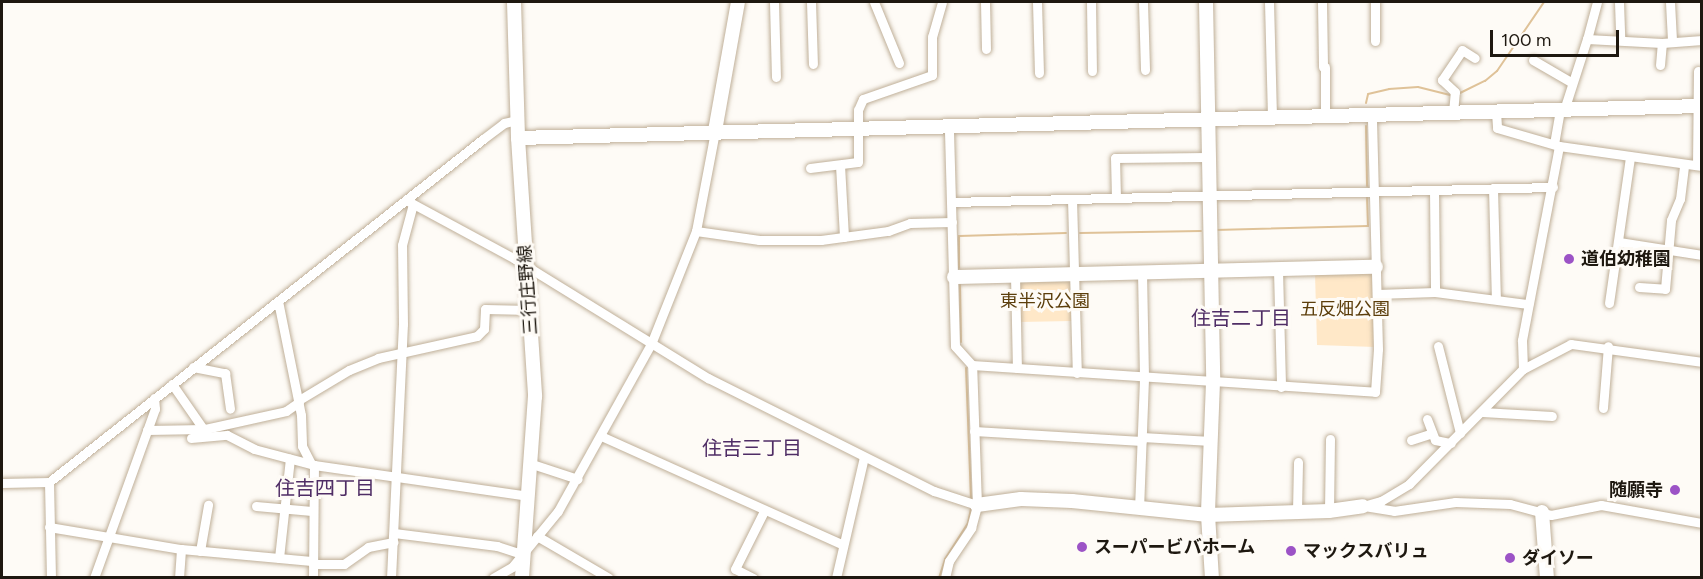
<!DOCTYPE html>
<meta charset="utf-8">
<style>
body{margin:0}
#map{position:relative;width:1703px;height:579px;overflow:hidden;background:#fefbf6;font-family:Figtree,"Noto Sans JP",sans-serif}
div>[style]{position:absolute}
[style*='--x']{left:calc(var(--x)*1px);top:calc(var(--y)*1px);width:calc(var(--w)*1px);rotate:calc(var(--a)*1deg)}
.green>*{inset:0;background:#ffe8c8}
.stream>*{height:2px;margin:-1px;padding:0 1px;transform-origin:1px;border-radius:1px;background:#dfc298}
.roads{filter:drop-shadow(0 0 2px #bfaf98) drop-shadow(0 0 2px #bfaf98)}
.street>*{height:9px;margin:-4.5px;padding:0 4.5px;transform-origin:4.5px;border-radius:4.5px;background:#fff}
.secondary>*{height:14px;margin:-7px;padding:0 7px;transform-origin:7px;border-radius:7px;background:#fff}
.dots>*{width:16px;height:16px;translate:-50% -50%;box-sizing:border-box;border:3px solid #fefbf6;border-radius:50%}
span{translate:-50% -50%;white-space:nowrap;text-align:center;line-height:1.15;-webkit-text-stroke:6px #fefbf6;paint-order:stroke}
.poi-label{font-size:18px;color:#1e1810;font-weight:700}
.left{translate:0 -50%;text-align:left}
.right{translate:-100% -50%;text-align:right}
.street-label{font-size:18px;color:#1e1810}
.park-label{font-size:18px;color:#5c3e0b}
.neighbourhood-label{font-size:20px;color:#4f2d65}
.frame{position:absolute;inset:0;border:3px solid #1e1810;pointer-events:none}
.scale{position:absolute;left:1490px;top:30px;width:129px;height:27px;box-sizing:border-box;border:3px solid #1e1810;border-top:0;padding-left:8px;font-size:18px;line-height:21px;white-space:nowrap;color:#1e1810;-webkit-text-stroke:4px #fefbf6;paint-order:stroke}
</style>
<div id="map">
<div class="green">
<div style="clip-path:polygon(1315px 273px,1373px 273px,1375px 347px,1317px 345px)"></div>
<div style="clip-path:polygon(1067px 279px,1071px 282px,1072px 321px,1019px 322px,1018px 282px)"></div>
</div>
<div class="stream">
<div style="--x:1460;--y:93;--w:28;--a:-26"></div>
<div style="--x:1485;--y:81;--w:16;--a:-40"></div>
<div style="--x:1497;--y:71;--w:83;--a:-55.7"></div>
<div style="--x:1366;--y:103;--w:9;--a:-77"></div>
<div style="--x:1368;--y:94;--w:22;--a:-13"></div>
<div style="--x:1389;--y:89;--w:29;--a:-4"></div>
<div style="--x:1418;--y:87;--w:33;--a:14"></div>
<div style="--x:1366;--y:126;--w:60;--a:89"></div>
<div style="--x:1215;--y:230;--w:153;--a:-1.5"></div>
<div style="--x:1368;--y:226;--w:30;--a:-92"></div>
<div style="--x:1080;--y:233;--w:121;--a:-0.9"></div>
<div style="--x:959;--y:268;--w:32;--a:-90"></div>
<div style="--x:959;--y:236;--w:107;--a:-1.6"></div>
<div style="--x:960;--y:285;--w:57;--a:89"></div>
<div style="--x:966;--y:368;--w:131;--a:87.8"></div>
<div style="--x:939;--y:578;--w:20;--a:-72"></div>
<div style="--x:945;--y:559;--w:43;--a:-57.4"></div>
<div style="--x:968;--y:523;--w:14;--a:-78"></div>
</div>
<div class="roads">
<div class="street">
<div style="--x:774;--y:2;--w:75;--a:88.5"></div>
<div style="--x:811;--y:2;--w:62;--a:88.2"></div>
<div style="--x:874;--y:2;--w:66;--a:67.7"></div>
<div style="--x:985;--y:2;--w:47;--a:88.8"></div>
<div style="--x:1037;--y:2;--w:71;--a:88.4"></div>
<div style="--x:1091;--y:2;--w:69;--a:89.2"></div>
<div style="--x:1143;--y:2;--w:68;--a:88.3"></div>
<div style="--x:1269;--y:2;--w:115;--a:88.5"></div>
<div style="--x:1322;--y:2;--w:65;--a:89.1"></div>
<div style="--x:1375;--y:2;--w:39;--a:90"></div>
<div style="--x:1597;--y:2;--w:38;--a:105"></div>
<div style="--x:1587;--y:39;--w:75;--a:3.1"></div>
<div style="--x:1662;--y:43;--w:40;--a:-4.3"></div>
<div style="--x:1619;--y:2;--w:38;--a:88"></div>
<div style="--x:1670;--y:2;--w:39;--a:87"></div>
<div style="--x:1533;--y:60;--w:44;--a:30.1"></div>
<div style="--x:1660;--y:65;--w:22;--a:-85"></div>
<div style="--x:1325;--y:67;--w:49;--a:90"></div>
<div style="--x:1564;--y:110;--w:75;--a:-72.1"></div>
<div style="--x:1496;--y:112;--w:16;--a:86"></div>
<div style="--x:1497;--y:128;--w:65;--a:16.2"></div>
<div style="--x:1559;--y:146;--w:144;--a:8"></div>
<div style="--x:1453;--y:113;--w:21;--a:-85"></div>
<div style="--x:1455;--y:92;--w:18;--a:-137"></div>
<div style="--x:1442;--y:80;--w:36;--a:-56"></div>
<div style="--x:1462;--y:50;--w:15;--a:32"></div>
<div style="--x:1554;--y:144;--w:35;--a:-80"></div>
<div style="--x:840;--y:165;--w:72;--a:86.8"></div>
<div style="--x:1697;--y:165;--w:94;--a:-89.4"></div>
<div style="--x:810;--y:168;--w:48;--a:-7.1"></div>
<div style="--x:858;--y:162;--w:52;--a:-90"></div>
<div style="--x:858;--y:110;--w:12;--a:-66"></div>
<div style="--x:863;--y:99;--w:73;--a:-19.2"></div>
<div style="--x:932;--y:75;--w:38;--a:-90"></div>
<div style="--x:932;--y:37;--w:36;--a:-74"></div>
<div style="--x:1493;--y:188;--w:111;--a:88.5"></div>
<div style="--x:1434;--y:190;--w:102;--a:89.4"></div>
<div style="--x:1116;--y:198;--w:40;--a:-91.4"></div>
<div style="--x:1115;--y:158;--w:92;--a:-0.6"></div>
<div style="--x:1072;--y:199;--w:174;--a:88.4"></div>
<div style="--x:406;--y:200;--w:124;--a:28.4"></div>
<div style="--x:515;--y:259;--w:227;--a:31.7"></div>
<div style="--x:708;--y:378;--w:253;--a:26.6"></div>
<div style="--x:934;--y:491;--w:45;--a:18"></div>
<div style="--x:951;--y:202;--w:602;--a:-1.43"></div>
<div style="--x:696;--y:231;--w:64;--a:8.1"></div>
<div style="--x:759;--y:240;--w:62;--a:0"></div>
<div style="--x:821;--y:240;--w:68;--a:-7.7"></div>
<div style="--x:888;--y:231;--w:23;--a:-20"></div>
<div style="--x:910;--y:223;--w:42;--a:-1.4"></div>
<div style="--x:1619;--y:242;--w:84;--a:8.9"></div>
<div style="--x:1278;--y:270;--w:117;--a:88.5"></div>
<div style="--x:1015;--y:275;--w:93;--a:88.8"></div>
<div style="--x:1639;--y:287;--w:26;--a:4"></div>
<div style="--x:1665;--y:289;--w:69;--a:-85"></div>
<div style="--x:1671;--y:220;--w:23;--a:-67"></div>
<div style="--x:1680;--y:199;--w:35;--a:-83"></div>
<div style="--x:1377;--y:294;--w:58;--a:-2"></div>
<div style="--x:1435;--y:292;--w:94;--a:7.4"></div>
<div style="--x:278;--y:301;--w:116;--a:78.6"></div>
<div style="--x:301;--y:415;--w:31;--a:88"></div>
<div style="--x:302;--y:446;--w:20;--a:63"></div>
<div style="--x:1609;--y:303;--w:148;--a:-81.8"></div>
<div style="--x:1438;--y:346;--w:90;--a:75.8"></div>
<div style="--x:972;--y:365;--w:404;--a:3.8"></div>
<div style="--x:1375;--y:392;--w:43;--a:-86"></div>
<div style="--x:1378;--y:349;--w:234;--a:-91.5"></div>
<div style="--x:193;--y:367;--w:33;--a:11"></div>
<div style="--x:225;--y:373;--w:36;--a:82"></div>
<div style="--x:1523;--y:369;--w:29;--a:-92"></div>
<div style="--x:1522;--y:340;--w:197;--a:-79.2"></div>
<div style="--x:172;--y:384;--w:60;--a:55.2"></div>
<div style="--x:299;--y:400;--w:58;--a:-31"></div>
<div style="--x:349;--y:370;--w:31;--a:-22"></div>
<div style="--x:378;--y:358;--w:101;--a:-12.5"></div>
<div style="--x:477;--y:336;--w:10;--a:-45"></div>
<div style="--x:484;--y:329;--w:20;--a:-87"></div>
<div style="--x:485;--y:309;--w:45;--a:1.3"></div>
<div style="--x:1603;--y:408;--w:62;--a:-85.4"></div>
<div style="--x:1482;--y:412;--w:70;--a:3.3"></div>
<div style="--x:1427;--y:419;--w:22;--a:69"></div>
<div style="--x:1435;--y:440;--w:16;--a:11"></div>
<div style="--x:147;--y:430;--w:58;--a:-1"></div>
<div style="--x:205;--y:429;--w:83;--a:-12.5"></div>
<div style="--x:286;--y:411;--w:16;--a:-35"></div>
<div style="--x:974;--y:431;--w:168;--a:3.4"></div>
<div style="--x:601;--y:436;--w:265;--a:24.2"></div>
<div style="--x:1142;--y:437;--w:69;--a:3.3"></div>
<div style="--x:191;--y:438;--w:36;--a:-5"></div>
<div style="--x:227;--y:435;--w:30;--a:27"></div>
<div style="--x:254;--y:449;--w:62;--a:14.9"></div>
<div style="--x:314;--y:465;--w:217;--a:8.2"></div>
<div style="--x:1411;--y:440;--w:22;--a:-18"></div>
<div style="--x:532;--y:464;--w:48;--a:18.1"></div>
<div style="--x:49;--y:482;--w:96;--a:88.8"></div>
<div style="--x:2;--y:483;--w:47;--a:-1.2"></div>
<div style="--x:49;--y:482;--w:553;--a:-38.32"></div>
<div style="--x:483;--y:139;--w:26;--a:-37"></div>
<div style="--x:504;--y:123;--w:13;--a:-13"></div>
<div style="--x:256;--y:506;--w:56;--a:5.1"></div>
<div style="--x:1363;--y:506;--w:19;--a:-16"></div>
<div style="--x:1381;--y:501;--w:33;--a:-31"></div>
<div style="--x:1409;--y:484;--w:162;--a:-45.3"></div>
<div style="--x:1523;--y:369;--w:54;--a:-27.5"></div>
<div style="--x:1571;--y:344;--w:132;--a:7.8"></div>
<div style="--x:1364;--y:506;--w:30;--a:9"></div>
<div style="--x:1394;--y:511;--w:62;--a:-8.4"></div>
<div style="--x:1455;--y:502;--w:55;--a:2.1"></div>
<div style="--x:1510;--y:504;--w:42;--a:15"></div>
<div style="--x:1551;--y:515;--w:51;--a:-11.3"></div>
<div style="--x:1601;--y:505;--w:103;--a:10.1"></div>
<div style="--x:1139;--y:509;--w:133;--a:-87.8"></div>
<div style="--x:1144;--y:376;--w:104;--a:-91.1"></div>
<div style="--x:1297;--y:511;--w:49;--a:-88.8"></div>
<div style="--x:1329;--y:511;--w:72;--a:-89.2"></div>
<div style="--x:49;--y:527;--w:134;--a:9.5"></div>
<div style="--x:181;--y:549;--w:131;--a:5.3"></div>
<div style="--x:394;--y:533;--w:104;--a:7.2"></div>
<div style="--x:497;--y:546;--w:25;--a:18"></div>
<div style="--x:537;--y:536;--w:83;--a:30.3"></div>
<div style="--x:200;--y:551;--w:47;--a:-80.1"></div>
<div style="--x:279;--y:558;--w:100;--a:-83.7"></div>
<div style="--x:313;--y:564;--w:31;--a:0"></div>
<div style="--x:344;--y:564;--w:29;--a:-35"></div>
<div style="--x:368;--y:547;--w:26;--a:-11"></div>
<div style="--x:94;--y:578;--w:180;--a:-70.2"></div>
<div style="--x:155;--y:409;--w:11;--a:-95"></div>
<div style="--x:179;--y:578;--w:29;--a:-86"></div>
<div style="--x:313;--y:578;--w:113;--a:-89.5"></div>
<div style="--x:391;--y:578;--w:254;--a:-87.3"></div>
<div style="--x:403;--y:324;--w:79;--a:-90.7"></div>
<div style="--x:402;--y:245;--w:42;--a:-75"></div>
<div style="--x:493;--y:578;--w:22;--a:-30"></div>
<div style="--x:512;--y:567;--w:72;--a:-50.6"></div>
<div style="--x:558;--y:511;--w:191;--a:-60.9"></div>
<div style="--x:651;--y:344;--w:122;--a:-68.3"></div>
<div style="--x:696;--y:231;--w:102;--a:-79.2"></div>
<div style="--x:753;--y:578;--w:20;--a:-153"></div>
<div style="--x:735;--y:569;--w:65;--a:-63.4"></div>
<div style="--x:836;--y:578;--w:124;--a:-77"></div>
<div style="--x:945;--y:578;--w:17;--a:-77"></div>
<div style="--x:949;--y:561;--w:40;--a:-56"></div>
<div style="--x:971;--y:528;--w:24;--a:-75"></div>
<div style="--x:977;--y:505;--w:140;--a:-92"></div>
<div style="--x:972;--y:365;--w:25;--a:-132"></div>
<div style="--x:955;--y:346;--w:221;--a:-91.6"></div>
</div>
<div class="secondary">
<div style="--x:514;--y:2;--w:136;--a:88.3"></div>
<div style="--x:518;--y:138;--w:259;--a:86.2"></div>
<div style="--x:535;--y:396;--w:182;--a:94.1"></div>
<div style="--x:1206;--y:2;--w:380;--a:88.9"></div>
<div style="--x:1213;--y:382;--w:133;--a:92.2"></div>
<div style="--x:1208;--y:515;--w:63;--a:86.4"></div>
<div style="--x:715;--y:131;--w:131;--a:-79.9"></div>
<div style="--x:518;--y:138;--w:1184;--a:-1.55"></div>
<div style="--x:954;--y:277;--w:422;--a:-1.4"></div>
<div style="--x:977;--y:505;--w:44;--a:-7.8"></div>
<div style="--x:1021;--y:499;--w:51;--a:2.2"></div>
<div style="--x:1072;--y:501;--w:137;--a:5.9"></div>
<div style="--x:1208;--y:515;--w:121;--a:-1.9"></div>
<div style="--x:1329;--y:511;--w:34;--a:-8"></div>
<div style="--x:1542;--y:512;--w:66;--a:85.7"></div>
</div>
</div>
<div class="dots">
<div style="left:1569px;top:259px;background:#9c53c6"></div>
<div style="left:1675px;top:490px;background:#9c53c6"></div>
<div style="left:1082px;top:547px;background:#9c53c6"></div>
<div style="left:1291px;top:551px;background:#9c53c6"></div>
<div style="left:1510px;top:558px;background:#9c53c6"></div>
</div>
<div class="poi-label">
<span class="left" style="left:1581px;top:259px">道伯幼稚園</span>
<span class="right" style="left:1663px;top:490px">随願寺</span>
<span class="left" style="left:1094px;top:547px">スーパービバホーム</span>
<span class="left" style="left:1303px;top:551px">マックスバリュ</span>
<span class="left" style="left:1522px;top:558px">ダイソー</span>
</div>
<div class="street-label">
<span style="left:528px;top:290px;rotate:-94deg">三行庄野線</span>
</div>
<div class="park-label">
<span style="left:1045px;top:301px">東半沢公園</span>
<span style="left:1345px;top:309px">五反畑公園</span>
</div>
<div class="neighbourhood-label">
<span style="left:1241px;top:318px">住吉二丁目</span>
<span style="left:752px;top:448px">住吉三丁目</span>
<span style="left:325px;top:488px">住吉四丁目</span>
</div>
<div class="frame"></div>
<div class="scale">100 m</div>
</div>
